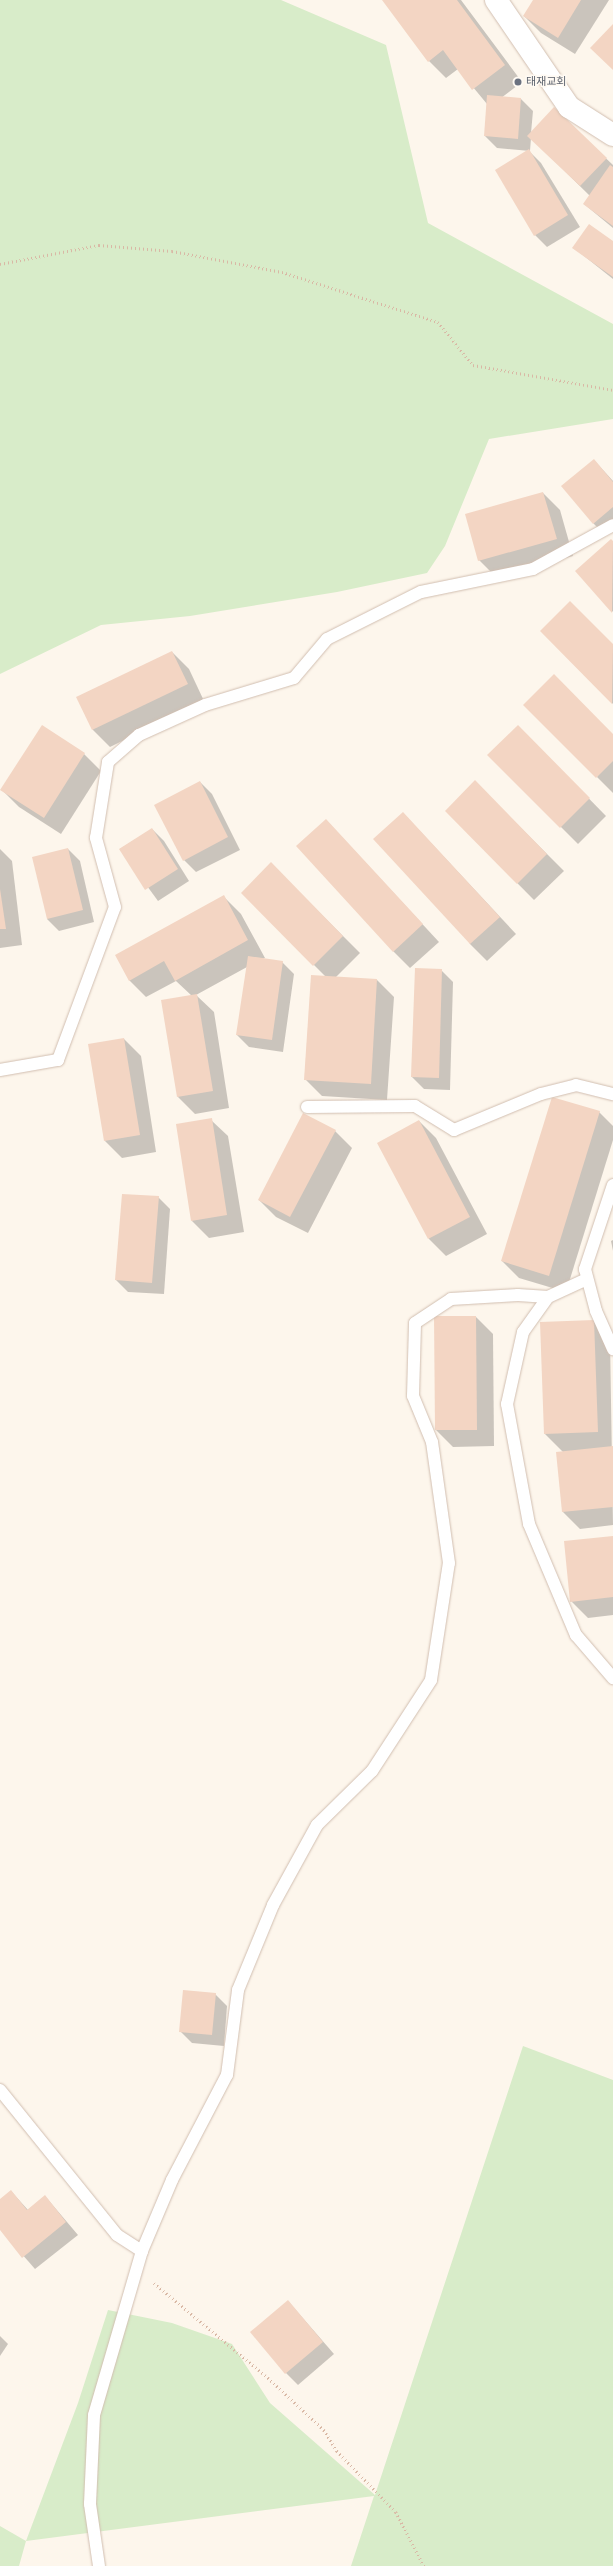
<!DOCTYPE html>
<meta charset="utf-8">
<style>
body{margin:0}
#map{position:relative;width:613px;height:2566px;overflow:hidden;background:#fdf6ec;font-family:"Roboto Condensed","Noto Sans KR",sans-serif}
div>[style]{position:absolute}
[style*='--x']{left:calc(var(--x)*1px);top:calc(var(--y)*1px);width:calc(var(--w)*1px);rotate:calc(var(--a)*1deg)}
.green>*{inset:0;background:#d8ecc9}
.shadow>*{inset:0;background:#0003}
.building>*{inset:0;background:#f3d5c3}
.path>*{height:2.5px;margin-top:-1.25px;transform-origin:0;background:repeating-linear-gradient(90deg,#d9b8a5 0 1px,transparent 0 4px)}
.roads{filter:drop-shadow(0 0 1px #d1beb0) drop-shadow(0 0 1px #d1beb0)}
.service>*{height:12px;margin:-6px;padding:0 6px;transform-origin:6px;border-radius:6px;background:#fff}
.minor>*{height:22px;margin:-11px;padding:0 11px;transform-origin:11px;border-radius:11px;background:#fff}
.dots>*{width:11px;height:11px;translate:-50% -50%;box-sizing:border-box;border:2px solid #fffaf3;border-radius:50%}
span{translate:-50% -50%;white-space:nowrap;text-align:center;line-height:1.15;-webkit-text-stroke:3px #fffaf3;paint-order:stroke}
.worship-label{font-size:11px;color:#5b616d}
.left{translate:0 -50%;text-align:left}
</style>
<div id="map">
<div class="green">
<div style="clip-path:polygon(0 0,281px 0,386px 45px,428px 223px,613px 324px,613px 419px,489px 439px,445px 546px,427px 573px,337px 592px,190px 616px,101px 625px,0 674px)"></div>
<div style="clip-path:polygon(523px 2046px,613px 2080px,613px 2566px,351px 2566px,374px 2496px,26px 2541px,19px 2566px,0 2566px,0 2526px,26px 2541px,78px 2403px,108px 2310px,172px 2323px,232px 2344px,270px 2403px,375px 2495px)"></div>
</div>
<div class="shadow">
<div style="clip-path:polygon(384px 0,461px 0,522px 82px,501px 98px,521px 99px,533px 111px,531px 133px,554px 109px,613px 165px,613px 228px,584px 204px,590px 196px,531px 138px,530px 151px,497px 148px,485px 136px,487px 104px,458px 69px,446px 78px,429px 61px)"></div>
<div style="clip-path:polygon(534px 0,609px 0,575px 54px,541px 33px,524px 16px)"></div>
<div style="clip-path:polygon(529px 151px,541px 163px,580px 227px,547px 247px,535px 235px)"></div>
<div style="clip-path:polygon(613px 242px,613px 279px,574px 248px)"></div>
<div style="clip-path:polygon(594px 460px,613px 481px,613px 529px,605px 535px,593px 523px)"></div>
<div style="clip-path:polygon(543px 493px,560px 510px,573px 556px,496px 577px,479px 560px)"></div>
<div style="clip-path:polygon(611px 540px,613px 542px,613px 612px,577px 571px)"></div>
<div style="clip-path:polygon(570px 602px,613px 645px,613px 704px,541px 631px)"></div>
<div style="clip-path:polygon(172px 652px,189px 669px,204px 701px,110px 747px,93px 730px,78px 697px)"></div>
<div style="clip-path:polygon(518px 726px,606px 816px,578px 844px,489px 755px)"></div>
<div style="clip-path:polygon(613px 736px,613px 793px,597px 777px)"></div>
<div style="clip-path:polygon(84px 754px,101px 771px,61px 834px,19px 807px,2px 790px)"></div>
<div style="clip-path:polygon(200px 782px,212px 794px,240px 850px,196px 872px,184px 860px)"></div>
<div style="clip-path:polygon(475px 782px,564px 871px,534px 900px,446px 811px)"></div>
<div style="clip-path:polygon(403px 813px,516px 934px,487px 961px,470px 944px)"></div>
<div style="clip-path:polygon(326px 820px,439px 942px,410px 968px,393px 951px)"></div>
<div style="clip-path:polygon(152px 829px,164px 841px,189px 881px,158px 901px,120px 849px)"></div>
<div style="clip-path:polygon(0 849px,12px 861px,22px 945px,0 948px)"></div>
<div style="clip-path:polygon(68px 849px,80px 861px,94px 922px,59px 931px,47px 919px)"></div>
<div style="clip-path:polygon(271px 864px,360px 953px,335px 978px,377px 980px,394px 997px,387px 1100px,322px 1096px,305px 1079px,326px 977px,242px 893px)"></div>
<div style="clip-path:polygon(224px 897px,241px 914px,265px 958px,262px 959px,282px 962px,294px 974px,283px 1052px,249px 1047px,237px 1035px,247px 967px,196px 995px,214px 1012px,229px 1108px,195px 1114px,178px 1097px,192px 996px,176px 981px,146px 997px,129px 980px)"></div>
<div style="clip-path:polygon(441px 970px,453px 982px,450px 1090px,424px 1089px,412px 1077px)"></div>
<div style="clip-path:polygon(124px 1039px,141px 1056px,156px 1152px,122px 1158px,105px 1141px,89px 1045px)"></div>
<div style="clip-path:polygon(599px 1112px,613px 1126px,613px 1140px,566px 1292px,519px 1278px,502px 1261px)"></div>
<div style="clip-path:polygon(211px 1120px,228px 1136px,244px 1232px,209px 1238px,192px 1221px)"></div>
<div style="clip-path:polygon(419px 1121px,436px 1138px,487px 1234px,446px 1256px,429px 1239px)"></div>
<div style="clip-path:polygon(335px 1131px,352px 1148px,308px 1233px,276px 1217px,259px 1200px)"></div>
<div style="clip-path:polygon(158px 1197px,170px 1209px,164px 1294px,128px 1292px,116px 1280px)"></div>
<div style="clip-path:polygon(613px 1240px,613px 1251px,611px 1241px)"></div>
<div style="clip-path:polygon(476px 1317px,493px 1334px,494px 1446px,453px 1447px,436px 1430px)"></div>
<div style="clip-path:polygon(593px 1321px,610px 1338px,613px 1525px,580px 1529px,563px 1512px,563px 1452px,545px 1434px)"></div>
<div style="clip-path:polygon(613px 1537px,613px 1615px,588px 1618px,571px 1601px)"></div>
<div style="clip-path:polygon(215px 1994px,227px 2006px,224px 2046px,192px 2043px,180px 2031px)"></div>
<div style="clip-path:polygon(11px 2191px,28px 2210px,45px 2196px,78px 2235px,35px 2269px,0 2229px,0 2200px)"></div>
<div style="clip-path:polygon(288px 2301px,334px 2354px,298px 2385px,286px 2373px)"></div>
<div style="clip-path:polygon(0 2336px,8px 2344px,0 2356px)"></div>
</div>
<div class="building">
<div style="clip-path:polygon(382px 0,457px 0,505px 65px,472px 90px,443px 50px,428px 62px)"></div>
<div style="clip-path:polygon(533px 0,581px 0,558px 38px,523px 16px)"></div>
<div style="clip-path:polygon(613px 24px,613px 70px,590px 48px)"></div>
<div style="clip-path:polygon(487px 95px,521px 98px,518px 139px,484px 136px)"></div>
<div style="clip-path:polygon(554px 107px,607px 158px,580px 186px,527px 136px)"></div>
<div style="clip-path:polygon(529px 149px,568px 215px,534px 236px,495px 170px)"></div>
<div style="clip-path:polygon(610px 165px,613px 167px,613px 226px,583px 204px)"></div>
<div style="clip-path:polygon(589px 224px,613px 241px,613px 277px,572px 248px)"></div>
<div style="clip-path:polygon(594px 459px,613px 482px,613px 507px,593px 524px,561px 486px)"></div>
<div style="clip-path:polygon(543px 492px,557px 539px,478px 561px,465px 514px)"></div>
<div style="clip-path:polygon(611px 539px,613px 541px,612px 613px,575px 571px)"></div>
<div style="clip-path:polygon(570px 601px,613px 644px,612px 704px,540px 631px)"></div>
<div style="clip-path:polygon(172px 651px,188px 684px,92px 730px,76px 697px)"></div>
<div style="clip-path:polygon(554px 674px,613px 734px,613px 761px,596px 778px,523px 705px)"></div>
<div style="clip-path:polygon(42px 725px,85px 753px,44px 818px,0 790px)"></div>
<div style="clip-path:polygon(518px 725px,590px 798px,560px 828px,487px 755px)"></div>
<div style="clip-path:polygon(475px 780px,547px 854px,517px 884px,445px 811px)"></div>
<div style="clip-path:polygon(200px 781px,228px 837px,183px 861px,154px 805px)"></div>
<div style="clip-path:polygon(403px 812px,500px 917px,470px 944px,373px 839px)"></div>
<div style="clip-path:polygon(326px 819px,423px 924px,393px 952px,296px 846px)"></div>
<div style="clip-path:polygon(152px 828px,178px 869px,145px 890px,119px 849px)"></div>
<div style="clip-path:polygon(68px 848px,83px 910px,47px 919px,32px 857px)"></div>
<div style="clip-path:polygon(271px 862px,343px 936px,313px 966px,241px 893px)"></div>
<div style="clip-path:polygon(0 889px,6px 929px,0 929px)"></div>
<div style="clip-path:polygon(224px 895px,248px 940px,175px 981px,164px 961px,129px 981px,115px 955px)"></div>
<div style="clip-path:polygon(248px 956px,283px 961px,272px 1040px,236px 1035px)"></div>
<div style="clip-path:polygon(415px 968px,442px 969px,439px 1078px,411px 1077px)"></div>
<div style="clip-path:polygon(311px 975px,377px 979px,371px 1084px,304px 1080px)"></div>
<div style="clip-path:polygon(197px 994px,213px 1091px,177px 1097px,161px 1000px)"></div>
<div style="clip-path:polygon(124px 1038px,140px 1135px,104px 1141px,88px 1044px)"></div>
<div style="clip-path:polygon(552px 1097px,600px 1111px,549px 1276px,501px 1261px)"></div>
<div style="clip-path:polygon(303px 1113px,336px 1130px,290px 1217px,258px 1200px)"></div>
<div style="clip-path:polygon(212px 1118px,227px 1215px,191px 1221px,176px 1124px)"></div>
<div style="clip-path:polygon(419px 1120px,470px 1217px,428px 1239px,377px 1143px)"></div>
<div style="clip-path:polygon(122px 1194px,159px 1196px,152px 1283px,115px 1280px)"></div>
<div style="clip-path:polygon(434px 1316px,476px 1316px,477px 1430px,435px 1430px)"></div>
<div style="clip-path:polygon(594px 1320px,598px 1432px,544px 1434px,540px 1322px)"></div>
<div style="clip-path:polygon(613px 1446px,613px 1507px,562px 1512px,556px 1452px)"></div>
<div style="clip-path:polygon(613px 1536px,613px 1597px,570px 1602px,564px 1541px)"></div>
<div style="clip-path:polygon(183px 1990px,216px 1993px,212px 2035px,179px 2032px)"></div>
<div style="clip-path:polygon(11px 2190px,27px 2210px,45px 2195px,66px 2222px,22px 2258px,0 2230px,0 2199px)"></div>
<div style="clip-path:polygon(288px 2300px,323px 2342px,285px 2374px,250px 2332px)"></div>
</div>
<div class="path">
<div style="--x:0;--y:264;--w:101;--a:-10.9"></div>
<div style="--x:99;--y:245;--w:73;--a:4.7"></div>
<div style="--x:172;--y:251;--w:112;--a:10.8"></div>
<div style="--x:282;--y:272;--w:164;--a:17.8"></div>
<div style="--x:438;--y:322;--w:55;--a:50.9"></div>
<div style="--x:473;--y:365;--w:142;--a:10.1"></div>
<div style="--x:154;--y:2283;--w:144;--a:39.7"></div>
<div style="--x:265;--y:2375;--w:81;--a:43"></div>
<div style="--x:324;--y:2430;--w:25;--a:58"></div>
<div style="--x:337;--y:2451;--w:85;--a:46"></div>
<div style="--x:396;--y:2512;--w:61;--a:62.6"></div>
</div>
<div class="roads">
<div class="service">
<div style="--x:0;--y:1070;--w:59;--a:-9.8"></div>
<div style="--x:58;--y:1060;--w:163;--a:-69.6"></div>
<div style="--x:115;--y:907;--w:72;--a:-105.4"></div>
<div style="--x:96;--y:838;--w:77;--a:-81"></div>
<div style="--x:108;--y:762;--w:41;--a:-41.1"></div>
<div style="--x:139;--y:735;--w:72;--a:-24.4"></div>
<div style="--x:205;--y:705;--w:93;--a:-16.9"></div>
<div style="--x:294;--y:678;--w:51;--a:-49.8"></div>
<div style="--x:327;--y:639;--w:105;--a:-26.6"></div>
<div style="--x:421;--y:592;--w:114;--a:-11.6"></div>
<div style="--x:533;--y:569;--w:91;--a:-28.8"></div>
<div style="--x:307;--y:1107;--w:108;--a:-0.5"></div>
<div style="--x:415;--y:1106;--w:46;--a:31.6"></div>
<div style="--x:454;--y:1130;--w:94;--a:-22.5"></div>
<div style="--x:541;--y:1094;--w:36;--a:-14"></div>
<div style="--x:576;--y:1085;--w:38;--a:14"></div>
<div style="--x:613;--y:1185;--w:89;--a:108.4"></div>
<div style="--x:585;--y:1269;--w:43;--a:75.3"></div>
<div style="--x:596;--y:1311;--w:42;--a:65.9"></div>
<div style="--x:587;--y:1279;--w:43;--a:155.2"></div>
<div style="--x:548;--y:1297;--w:43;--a:125.5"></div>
<div style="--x:523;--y:1332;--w:74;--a:102.5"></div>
<div style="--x:507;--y:1404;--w:122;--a:79.6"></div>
<div style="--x:529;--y:1524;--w:121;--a:67.1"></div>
<div style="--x:576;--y:1635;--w:57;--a:49.3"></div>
<div style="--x:0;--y:2090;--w:186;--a:51.1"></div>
<div style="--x:117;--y:2235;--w:30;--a:33"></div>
<div style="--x:99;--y:2566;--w:63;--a:-98.3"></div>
<div style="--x:90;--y:2504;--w:89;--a:-87.4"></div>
<div style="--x:94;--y:2415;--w:171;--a:-73.7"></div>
<div style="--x:142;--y:2251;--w:77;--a:-67.1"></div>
<div style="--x:172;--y:2180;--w:119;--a:-62.4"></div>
<div style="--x:227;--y:2075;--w:86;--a:-82.6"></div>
<div style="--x:238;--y:1990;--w:92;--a:-67.6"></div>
<div style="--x:273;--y:1905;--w:91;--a:-61.2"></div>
<div style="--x:317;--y:1825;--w:77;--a:-44.5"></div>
<div style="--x:372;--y:1771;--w:108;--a:-57"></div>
<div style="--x:431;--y:1680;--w:118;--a:-81.3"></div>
<div style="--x:449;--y:1563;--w:122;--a:-98"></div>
<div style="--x:432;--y:1442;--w:50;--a:-112.4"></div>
<div style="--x:413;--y:1396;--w:73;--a:-88.4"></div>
<div style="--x:415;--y:1323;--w:43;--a:-33.7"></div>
<div style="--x:451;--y:1299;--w:67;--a:-3.4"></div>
<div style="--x:518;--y:1295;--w:30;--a:4"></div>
</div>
<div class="minor">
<div style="--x:496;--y:0;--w:130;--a:55.7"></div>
<div style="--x:569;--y:107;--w:52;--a:32.5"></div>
</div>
</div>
<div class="dots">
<div style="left:518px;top:82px;background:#6b7280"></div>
</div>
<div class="worship-label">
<span class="left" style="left:526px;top:82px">태재교회</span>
</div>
</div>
